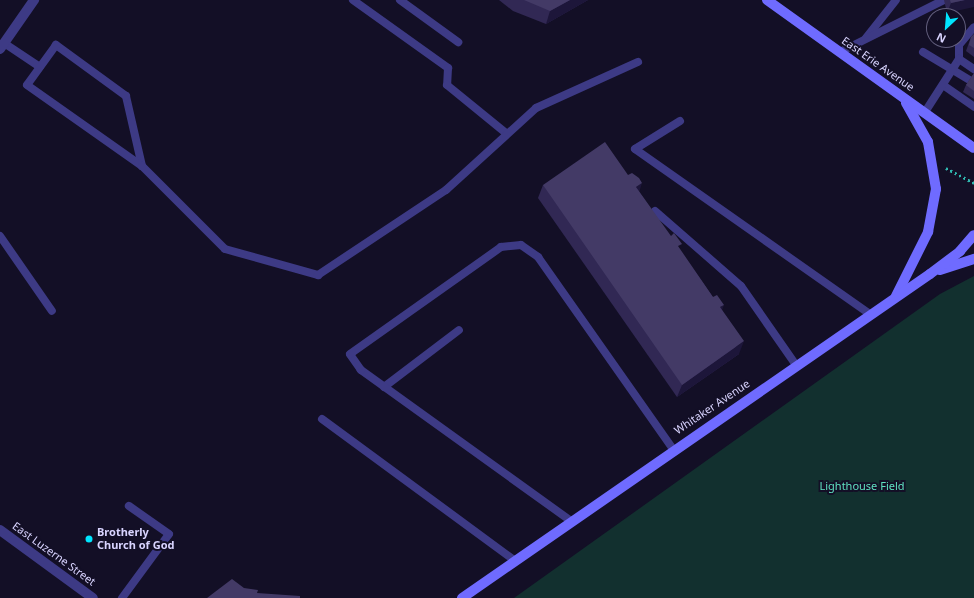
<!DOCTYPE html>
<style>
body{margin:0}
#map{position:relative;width:974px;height:598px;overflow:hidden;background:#130f26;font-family:"Noto Sans",sans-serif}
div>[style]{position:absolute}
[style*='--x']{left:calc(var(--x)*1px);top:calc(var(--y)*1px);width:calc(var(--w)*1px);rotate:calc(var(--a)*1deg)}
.green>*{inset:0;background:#12302f}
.path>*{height:2.5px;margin-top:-1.25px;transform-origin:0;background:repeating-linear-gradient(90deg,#2fb8b0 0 2px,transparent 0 5px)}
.service>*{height:8px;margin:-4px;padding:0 4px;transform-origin:4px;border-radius:4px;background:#3d3a85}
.minor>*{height:10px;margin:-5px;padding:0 5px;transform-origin:5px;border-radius:5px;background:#3d3a85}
.secondary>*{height:10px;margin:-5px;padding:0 5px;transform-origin:5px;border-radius:5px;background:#6f6bff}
.wall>*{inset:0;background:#312854}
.shaded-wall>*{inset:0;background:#1d163a}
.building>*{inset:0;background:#433a66}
.dots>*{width:11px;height:11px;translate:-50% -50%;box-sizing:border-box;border:2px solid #130f26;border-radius:50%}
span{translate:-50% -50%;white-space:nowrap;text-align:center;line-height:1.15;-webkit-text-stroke:4px #130f26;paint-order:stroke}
.street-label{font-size:11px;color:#d9d4ff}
.park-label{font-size:11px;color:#5fe0c0}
.poi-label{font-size:11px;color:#d9d4ff;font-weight:700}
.left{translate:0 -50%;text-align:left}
.north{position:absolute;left:926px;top:8px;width:40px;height:40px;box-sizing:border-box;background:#130f26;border:1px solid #625e7d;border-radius:50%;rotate:206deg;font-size:11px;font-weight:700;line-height:16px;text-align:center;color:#d9d4ff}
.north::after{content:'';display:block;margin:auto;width:14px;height:18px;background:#00e5ff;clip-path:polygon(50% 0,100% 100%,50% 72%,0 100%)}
</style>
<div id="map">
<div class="green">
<div style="clip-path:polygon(974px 276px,974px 598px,514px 598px,940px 294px)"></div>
</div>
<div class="path">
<div style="--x:946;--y:168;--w:32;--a:28"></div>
</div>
<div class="service">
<div style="--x:353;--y:0;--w:117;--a:35.6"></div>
<div style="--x:448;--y:68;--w:17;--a:93"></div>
<div style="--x:447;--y:85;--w:77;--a:39.2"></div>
<div style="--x:400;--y:0;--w:72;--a:35.9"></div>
<div style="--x:866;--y:38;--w:48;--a:-51.7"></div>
<div style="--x:4;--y:43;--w:43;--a:33.7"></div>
<div style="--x:840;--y:52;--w:116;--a:-26.6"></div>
<div style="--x:923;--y:52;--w:56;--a:31.1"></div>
<div style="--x:959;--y:59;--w:14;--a:-90"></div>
<div style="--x:959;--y:45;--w:23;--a:-50"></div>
<div style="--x:943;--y:85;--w:38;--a:35"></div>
<div style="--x:925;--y:112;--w:63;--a:-57.3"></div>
<div style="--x:959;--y:59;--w:18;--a:34"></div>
<div style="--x:680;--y:121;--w:53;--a:148.1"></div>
<div style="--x:635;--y:149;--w:287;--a:35.1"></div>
<div style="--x:142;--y:166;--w:72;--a:-102.9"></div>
<div style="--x:126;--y:96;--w:87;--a:-143.9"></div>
<div style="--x:56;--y:45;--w:49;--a:125.9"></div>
<div style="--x:27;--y:85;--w:141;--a:35.2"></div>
<div style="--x:142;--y:166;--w:117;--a:45"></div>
<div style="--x:225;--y:249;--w:97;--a:15.6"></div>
<div style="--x:318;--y:275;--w:154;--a:-33.6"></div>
<div style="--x:446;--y:190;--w:122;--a:-42.3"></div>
<div style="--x:536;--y:108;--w:112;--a:-24.3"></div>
<div style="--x:655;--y:211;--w:114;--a:41.1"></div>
<div style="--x:741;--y:286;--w:96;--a:55.2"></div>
<div style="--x:0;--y:236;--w:91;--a:55.3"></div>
<div style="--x:384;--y:387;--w:94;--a:-37.2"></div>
<div style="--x:322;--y:419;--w:240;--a:36.3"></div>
<div style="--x:571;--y:521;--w:259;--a:-144.3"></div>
<div style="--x:361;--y:370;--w:19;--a:-125"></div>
<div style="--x:350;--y:354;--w:185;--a:-35.3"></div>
<div style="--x:501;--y:247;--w:20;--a:-6"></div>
<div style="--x:521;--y:245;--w:21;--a:35"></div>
<div style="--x:538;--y:257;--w:235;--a:54.9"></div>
<div style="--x:122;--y:598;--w:79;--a:-53.7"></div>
<div style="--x:169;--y:534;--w:49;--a:-145"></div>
</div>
<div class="minor">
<div style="--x:0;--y:49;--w:60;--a:-55.2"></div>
<div style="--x:0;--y:530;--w:115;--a:36.2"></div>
</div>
<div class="secondary">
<div style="--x:767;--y:0;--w:254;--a:35.6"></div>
<div style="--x:940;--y:270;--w:36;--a:-18"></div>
<div style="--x:896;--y:296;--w:72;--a:-63.4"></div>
<div style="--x:928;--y:232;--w:44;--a:-79.5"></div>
<div style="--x:936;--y:189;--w:48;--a:-99.7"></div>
<div style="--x:928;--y:142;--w:45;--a:-119.4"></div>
<div style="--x:462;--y:598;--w:569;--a:-34.7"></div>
<div style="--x:930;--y:274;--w:38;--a:-37"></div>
<div style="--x:960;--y:251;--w:21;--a:-49"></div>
</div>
<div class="wall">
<div style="clip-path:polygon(499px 0,588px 0,546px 24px,513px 11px)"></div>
<div style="clip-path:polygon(944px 0,974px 0,947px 13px)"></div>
<div style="clip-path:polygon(974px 34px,974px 57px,966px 51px,971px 37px)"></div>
<div style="clip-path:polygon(974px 73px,974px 99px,963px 92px,966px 85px)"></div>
<div style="clip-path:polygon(543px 185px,639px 192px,722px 310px,739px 354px,677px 397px,538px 198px)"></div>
</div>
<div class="shaded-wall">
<div style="clip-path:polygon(570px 0,588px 0,546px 24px,550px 11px)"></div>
<div style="clip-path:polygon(965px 0,974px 0,974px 7px,947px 13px,951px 3px)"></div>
<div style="clip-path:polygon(642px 183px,638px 196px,636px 187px)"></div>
<div style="clip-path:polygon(724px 305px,719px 318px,720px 307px)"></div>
<div style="clip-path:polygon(744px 341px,739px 354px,677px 397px,682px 385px)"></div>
</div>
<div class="building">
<div style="clip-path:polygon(524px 0,570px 0,550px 11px)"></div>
<div style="clip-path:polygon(950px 0,965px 0,951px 3px)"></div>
<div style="clip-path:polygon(974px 34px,974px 48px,969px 45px,971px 37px)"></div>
<div style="clip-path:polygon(974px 73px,974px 91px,966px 85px)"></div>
<div style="clip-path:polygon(605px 142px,628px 175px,632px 173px,639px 178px,642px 183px,636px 187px,671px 236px,674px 233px,682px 244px,678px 246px,713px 297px,717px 295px,724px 305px,720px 307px,744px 341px,682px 385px,543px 185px)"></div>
<div style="clip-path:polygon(232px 579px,244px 588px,258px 590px,257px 593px,300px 596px,300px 598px,207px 598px)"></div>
</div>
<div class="dots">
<div style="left:89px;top:539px;background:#00e5ff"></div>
</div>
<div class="street-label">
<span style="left:878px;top:64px;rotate:35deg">East Erie Avenue</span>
<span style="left:712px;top:407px;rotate:-34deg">Whitaker Avenue</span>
<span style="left:54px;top:554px;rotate:36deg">East Luzerne Street</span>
</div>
<div class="park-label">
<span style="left:862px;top:486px">Lighthouse Field</span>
</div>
<div class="poi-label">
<span class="left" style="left:97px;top:539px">Brotherly<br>Church of God</span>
</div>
<div class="north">N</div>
</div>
